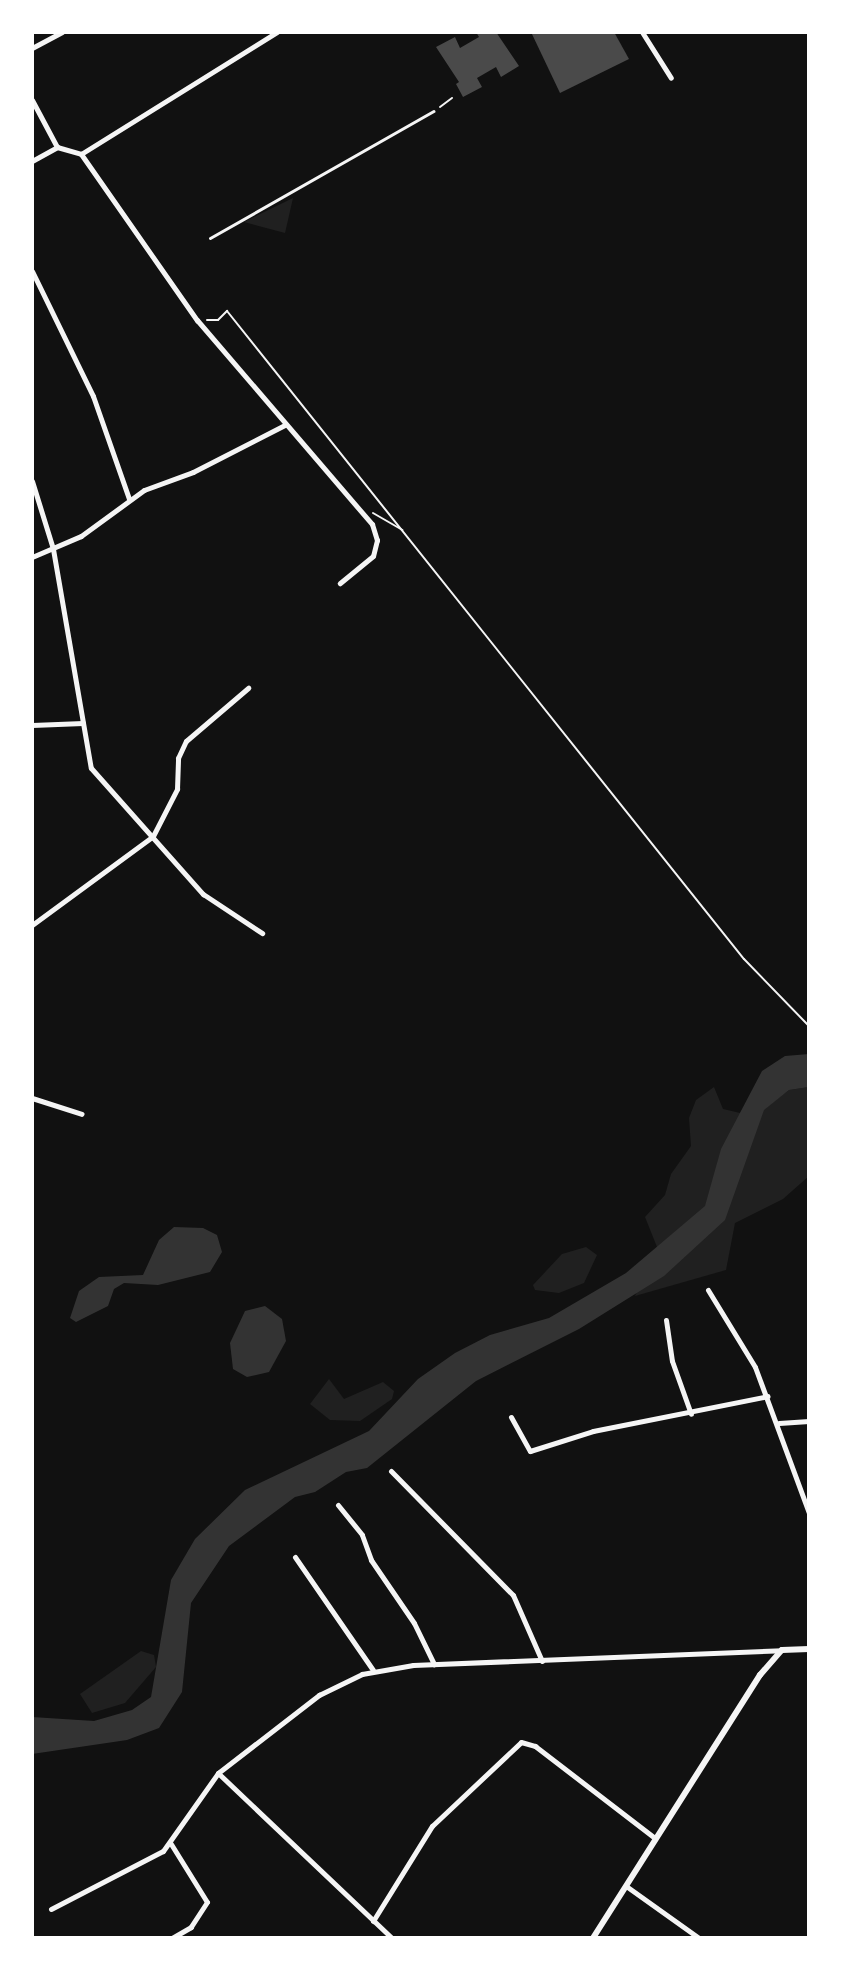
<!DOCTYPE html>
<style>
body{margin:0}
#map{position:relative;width:841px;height:1970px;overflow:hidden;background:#111;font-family:"IBM Plex Sans",sans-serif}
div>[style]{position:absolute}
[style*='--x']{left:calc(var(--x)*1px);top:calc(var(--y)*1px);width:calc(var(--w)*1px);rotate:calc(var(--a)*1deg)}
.green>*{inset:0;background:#202020}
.water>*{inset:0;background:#333}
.building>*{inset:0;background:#4a4a4a}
.path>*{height:2px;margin:-1px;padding:0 1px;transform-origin:1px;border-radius:1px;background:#f5f5f5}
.service>*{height:3px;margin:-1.5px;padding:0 1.5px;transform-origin:1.5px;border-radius:1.5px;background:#f5f5f5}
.minor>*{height:5px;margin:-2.5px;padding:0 2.5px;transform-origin:2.5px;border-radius:2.5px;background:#f5f5f5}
.tertiary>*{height:6px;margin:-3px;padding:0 3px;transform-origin:3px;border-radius:3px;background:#f5f5f5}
span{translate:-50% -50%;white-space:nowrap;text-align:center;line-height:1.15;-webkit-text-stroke:8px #fff;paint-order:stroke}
.frame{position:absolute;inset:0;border:34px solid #fff;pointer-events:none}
</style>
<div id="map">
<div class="green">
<div style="clip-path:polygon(293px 198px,285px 233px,244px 222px)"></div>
<div style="clip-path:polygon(714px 1087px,723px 1109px,740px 1113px,764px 1109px,789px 1090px,809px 1087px,809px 1176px,783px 1199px,735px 1223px,726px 1270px,635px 1296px,657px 1247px,645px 1217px,665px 1195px,671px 1174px,691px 1146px,689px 1118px,696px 1100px)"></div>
<div style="clip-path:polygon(586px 1247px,597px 1255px,584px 1283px,559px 1293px,535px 1290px,533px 1285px,562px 1254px)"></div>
<div style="clip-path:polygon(329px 1379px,344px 1399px,383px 1382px,394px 1391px,392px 1399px,360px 1421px,330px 1420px,310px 1404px)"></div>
<div style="clip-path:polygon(141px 1651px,154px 1655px,156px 1667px,125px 1703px,92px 1713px,80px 1694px)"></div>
</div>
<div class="water">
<div style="clip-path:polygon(809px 1054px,809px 1087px,789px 1090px,764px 1110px,725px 1220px,664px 1276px,579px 1329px,476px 1381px,367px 1468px,346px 1472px,315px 1492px,295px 1497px,229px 1546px,191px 1603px,182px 1692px,159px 1728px,127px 1740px,32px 1754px,32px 1717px,94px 1721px,132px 1710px,151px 1697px,171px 1580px,195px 1539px,245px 1490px,369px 1431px,418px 1379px,455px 1353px,490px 1335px,549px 1318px,626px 1273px,705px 1206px,721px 1149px,762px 1071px,785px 1056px)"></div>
<div style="clip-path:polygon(174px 1227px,203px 1228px,217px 1235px,222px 1252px,210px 1272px,158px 1285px,124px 1283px,114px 1289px,108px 1306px,76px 1322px,70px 1318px,79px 1291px,99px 1277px,143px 1275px,159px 1240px)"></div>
<div style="clip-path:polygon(265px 1306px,282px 1319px,286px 1341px,269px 1372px,247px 1377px,233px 1369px,230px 1343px,245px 1311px)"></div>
</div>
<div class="building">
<div style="clip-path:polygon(476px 32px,496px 32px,519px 66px,501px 77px,496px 67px,477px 78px,482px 87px,463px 97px,456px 84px,459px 82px,436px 47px,455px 37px,460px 48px,479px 37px)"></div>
<div style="clip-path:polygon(531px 32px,614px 32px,629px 59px,560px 93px)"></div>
</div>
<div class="path">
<div style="--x:440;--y:107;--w:15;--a:-37"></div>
<div style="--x:207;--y:320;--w:11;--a:0"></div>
<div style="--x:218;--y:320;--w:13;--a:-45"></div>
<div style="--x:227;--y:311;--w:829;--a:51.42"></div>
<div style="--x:744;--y:959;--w:93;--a:45.9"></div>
<div style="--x:373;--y:513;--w:34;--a:30"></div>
</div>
<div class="service">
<div style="--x:210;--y:238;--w:257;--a:-29.6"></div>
</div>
<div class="minor">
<div style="--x:642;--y:32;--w:54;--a:57.8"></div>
<div style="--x:32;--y:48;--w:34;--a:-28"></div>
<div style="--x:32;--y:100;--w:53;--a:62"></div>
<div style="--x:57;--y:147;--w:25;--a:16"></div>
<div style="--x:81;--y:154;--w:203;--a:55.1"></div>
<div style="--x:197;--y:320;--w:269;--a:49.4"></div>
<div style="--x:372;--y:524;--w:17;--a:73"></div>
<div style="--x:377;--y:540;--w:16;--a:104"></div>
<div style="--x:373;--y:556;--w:43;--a:140.7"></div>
<div style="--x:81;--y:154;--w:231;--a:-31.9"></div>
<div style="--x:32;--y:161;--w:29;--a:-29"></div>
<div style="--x:32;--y:271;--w:139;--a:64"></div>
<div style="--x:93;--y:396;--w:109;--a:70.7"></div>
<div style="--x:32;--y:481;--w:71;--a:72.8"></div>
<div style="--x:53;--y:549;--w:222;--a:80.2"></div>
<div style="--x:91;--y:768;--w:169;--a:48.4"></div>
<div style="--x:203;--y:894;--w:71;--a:33.5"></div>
<div style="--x:32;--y:557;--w:53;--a:-23.2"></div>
<div style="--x:81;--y:536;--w:78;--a:-36.1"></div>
<div style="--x:144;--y:490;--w:52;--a:-20.2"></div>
<div style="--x:193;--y:472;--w:103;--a:-27.1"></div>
<div style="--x:32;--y:725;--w:51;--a:-2.2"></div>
<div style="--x:32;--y:925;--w:150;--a:-36.3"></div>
<div style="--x:153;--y:836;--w:53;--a:-62.9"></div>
<div style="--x:177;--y:789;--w:31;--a:-88"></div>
<div style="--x:178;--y:758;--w:19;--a:-65"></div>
<div style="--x:186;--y:741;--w:82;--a:-40.5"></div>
<div style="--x:32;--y:1098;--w:52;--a:17.7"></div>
<div style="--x:708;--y:1290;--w:90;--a:58.6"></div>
<div style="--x:755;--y:1367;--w:156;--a:69.7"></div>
<div style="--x:666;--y:1320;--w:41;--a:81.7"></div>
<div style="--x:672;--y:1361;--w:56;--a:70.3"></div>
<div style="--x:511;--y:1417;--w:39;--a:61"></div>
<div style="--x:530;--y:1451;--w:66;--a:-17.6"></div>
<div style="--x:593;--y:1431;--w:178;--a:-11.3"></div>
<div style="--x:779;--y:1423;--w:30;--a:-4"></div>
<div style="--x:391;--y:1471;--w:174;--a:45.5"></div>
<div style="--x:513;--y:1595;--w:72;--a:66.3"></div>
<div style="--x:338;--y:1505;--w:38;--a:51"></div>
<div style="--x:362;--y:1535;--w:27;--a:70"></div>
<div style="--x:371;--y:1560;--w:76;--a:55.7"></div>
<div style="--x:414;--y:1623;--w:46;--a:64"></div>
<div style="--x:295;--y:1557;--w:137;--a:55.4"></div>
<div style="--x:218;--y:1773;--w:240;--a:43.5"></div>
<div style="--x:171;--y:1844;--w:68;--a:58.2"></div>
<div style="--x:207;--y:1902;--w:30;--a:123"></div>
<div style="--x:191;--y:1927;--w:22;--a:150"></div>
<div style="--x:626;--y:1886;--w:90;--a:35.5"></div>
<div style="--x:51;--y:1909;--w:126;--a:-27.4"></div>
<div style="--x:163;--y:1851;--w:95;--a:-54.8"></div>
<div style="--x:218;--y:1773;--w:128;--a:-37.7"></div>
<div style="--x:319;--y:1695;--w:48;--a:-26"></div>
<div style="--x:362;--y:1674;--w:52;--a:-10"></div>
<div style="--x:413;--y:1665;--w:369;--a:-2.3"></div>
<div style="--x:373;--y:1921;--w:112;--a:-58.2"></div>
<div style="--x:432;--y:1826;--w:122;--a:-43.3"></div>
<div style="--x:521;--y:1742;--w:15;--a:16"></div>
<div style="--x:535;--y:1746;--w:151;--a:37.5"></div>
</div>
<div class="tertiary">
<div style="--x:593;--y:1938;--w:312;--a:-57.6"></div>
<div style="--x:760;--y:1675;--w:33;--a:-49"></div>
<div style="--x:782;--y:1650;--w:27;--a:-2"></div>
</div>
<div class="frame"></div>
</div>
